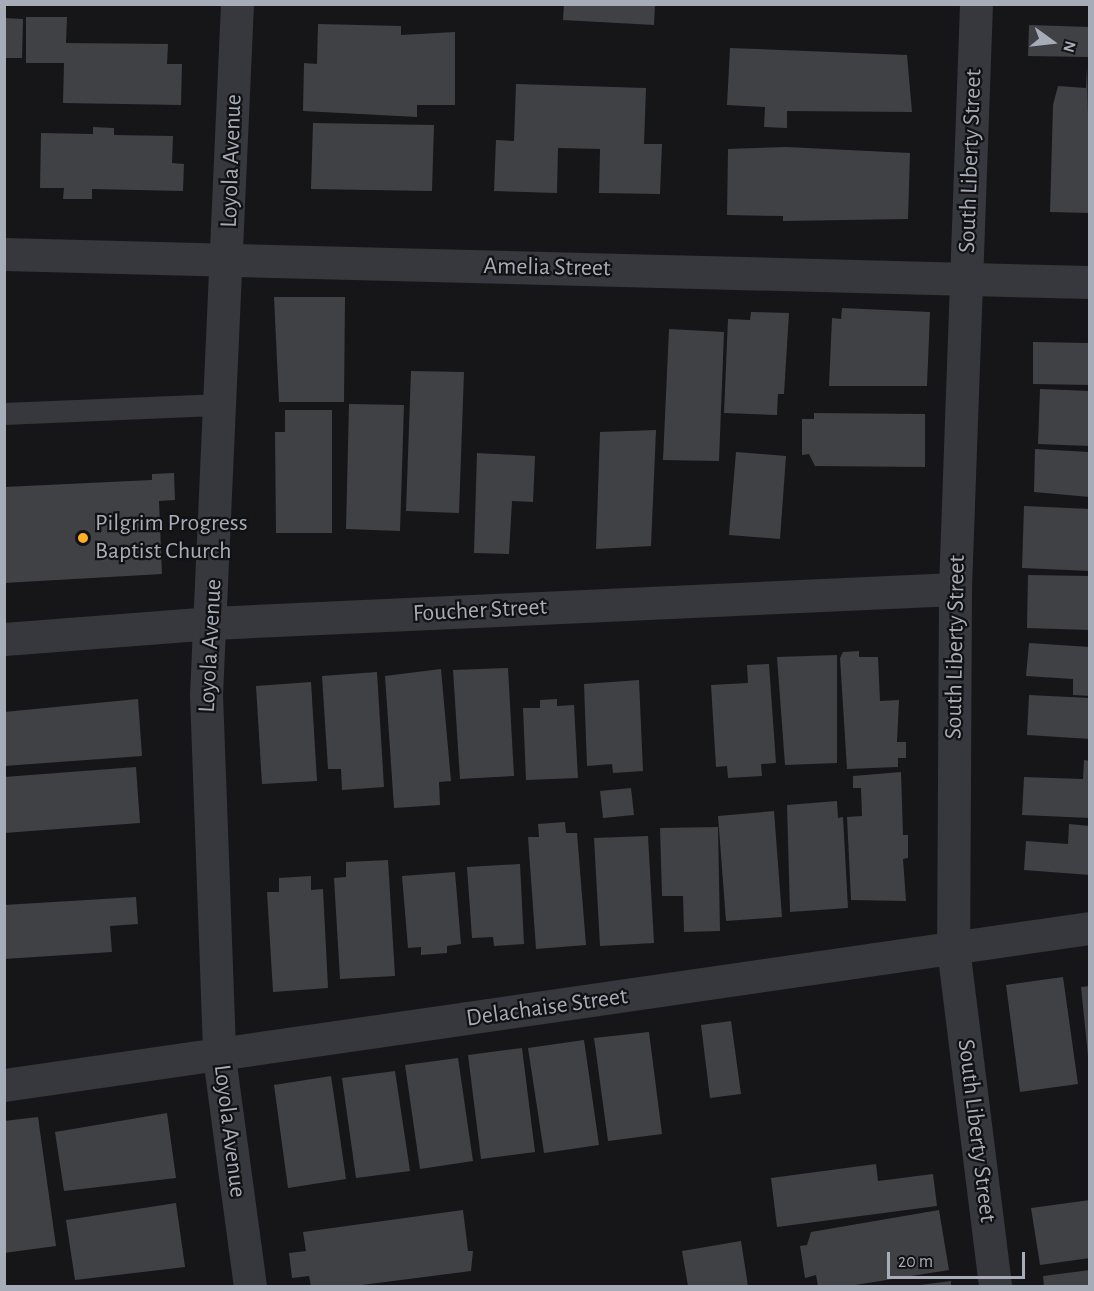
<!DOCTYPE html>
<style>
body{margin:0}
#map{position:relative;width:1094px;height:1291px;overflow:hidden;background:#161618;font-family:"Alegreya Sans",sans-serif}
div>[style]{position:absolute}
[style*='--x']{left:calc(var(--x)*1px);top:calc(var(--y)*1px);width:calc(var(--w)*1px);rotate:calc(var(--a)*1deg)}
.building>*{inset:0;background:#404145}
.service>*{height:22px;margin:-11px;padding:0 11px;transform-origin:11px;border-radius:11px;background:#36383d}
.minor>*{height:33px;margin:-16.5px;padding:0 16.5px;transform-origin:16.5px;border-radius:16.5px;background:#36383d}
.dots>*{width:16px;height:16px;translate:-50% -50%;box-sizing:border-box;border:3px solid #111113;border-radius:50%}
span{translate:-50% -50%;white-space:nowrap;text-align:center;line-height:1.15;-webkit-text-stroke:4.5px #111113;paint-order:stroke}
.street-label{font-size:24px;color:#a6adb9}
.poi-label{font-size:24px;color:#a6adb9}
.left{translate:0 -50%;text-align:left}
.frame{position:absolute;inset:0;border:6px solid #a6adb9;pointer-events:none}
.north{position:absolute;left:1022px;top:12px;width:60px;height:60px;-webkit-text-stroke:4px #111113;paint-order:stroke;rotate:105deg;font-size:16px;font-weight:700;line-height:24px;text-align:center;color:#a6adb9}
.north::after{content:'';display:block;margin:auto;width:21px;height:27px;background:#a6adb9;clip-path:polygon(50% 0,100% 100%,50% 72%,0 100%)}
.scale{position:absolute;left:887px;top:1252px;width:138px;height:27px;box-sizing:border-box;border:3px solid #a6adb9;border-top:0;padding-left:8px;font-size:18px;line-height:21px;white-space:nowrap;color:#a6adb9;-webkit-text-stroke:4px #111113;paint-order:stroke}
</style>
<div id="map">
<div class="building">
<div style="clip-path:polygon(564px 4px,655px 4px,654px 25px,563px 20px)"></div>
<div style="clip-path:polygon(26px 17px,67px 17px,66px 43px,168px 44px,167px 64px,182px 64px,181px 105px,63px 103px,64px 63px,26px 63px)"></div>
<div style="clip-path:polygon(4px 18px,23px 19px,22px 58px,4px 58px)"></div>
<div style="clip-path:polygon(318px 24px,401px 26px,401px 35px,455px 32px,455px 105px,417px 105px,417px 117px,303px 111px,304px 63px,317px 64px)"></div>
<div style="clip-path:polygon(1029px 25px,1089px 27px,1088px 57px,1028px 56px)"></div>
<div style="clip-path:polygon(730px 48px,907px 55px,912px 112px,787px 111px,787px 128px,764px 127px,765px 107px,727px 105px)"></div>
<div style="clip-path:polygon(1087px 67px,1090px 213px,1050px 212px,1053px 105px,1058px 86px,1086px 88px)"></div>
<div style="clip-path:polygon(516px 84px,646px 88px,644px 144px,662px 144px,660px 194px,599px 193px,600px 149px,558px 148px,557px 193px,494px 191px,496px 140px,514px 141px)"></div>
<div style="clip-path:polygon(313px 123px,434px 125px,432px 191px,311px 189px)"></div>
<div style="clip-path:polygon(93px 127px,114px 128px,114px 135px,173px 136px,172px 163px,184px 164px,183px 191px,92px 189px,92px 199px,63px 199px,64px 188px,40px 188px,41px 133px,93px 134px)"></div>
<div style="clip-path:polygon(786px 147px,910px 153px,908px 219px,783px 221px,783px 216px,727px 215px,728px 149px)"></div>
<div style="clip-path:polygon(274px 297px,345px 297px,344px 402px,279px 402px)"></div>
<div style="clip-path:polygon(842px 308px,930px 312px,927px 386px,829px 386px,832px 318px,841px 319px)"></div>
<div style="clip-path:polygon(751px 312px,789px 313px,784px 394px,778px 394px,777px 415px,724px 413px,728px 319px,750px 320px)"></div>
<div style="clip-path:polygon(669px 329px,724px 332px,719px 461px,663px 460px)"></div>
<div style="clip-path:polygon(1033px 342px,1090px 343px,1090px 385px,1033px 384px)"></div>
<div style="clip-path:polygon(411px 371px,464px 372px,459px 513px,406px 511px)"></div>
<div style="clip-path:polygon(1040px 389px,1090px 391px,1090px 446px,1038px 444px)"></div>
<div style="clip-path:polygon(349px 404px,404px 405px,400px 531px,346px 529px)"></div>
<div style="clip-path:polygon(285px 410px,332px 410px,332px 533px,276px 533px,275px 432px,285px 432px)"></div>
<div style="clip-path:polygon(814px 413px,925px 414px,925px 467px,815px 466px,809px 454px,802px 455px,802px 419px,814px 419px)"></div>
<div style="clip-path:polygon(656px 430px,651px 546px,596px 549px,600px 432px)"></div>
<div style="clip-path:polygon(1035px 449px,1090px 452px,1090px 497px,1034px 492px)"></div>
<div style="clip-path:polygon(736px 452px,786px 456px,780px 539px,729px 535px)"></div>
<div style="clip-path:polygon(477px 453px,535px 456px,533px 502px,512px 501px,509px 554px,474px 553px)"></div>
<div style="clip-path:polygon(174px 473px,175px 500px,159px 501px,162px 574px,4px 583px,4px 487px,152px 480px,152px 474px)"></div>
<div style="clip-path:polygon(1024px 506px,1090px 509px,1090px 571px,1022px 568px)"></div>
<div style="clip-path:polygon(1028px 575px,1090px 576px,1090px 630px,1027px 628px)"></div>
<div style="clip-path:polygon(1029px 643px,1090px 647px,1090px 696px,1073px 695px,1073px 679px,1026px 676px)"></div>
<div style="clip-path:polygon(859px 651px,859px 657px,878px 657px,880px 701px,899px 700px,897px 742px,906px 742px,906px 758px,898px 758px,898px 767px,847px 769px,840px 658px,843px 652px)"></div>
<div style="clip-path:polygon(837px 655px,837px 763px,785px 765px,777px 657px)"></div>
<div style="clip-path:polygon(769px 664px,776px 763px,761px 764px,762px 776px,728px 778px,727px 766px,716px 767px,711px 685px,748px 683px,747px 665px)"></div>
<div style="clip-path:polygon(508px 668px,514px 776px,460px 779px,453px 670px)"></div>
<div style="clip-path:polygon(441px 669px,451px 781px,439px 782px,440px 805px,394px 808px,385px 676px)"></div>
<div style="clip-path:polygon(377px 672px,384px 787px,342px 790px,341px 769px,328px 769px,322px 676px)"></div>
<div style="clip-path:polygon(639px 680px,643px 771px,613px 773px,612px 764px,587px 766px,584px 684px)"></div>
<div style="clip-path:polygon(311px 682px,317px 781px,262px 784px,256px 686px)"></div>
<div style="clip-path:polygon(1029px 695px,1090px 698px,1090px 739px,1027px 735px)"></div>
<div style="clip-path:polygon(138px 699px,142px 756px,4px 766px,4px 712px)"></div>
<div style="clip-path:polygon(557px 699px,557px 706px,574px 705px,578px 778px,526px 780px,523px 708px,540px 708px,540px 700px)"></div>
<div style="clip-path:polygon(1084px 760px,1090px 761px,1090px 818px,1022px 815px,1024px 777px,1083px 779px)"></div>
<div style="clip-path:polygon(136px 767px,140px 823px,4px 833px,4px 777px)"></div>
<div style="clip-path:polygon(901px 772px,903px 835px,908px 835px,908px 858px,903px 859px,906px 901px,851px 900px,847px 817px,862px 816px,861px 788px,853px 788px,853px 776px)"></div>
<div style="clip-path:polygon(631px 788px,634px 815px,603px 818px,600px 791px)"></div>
<div style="clip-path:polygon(837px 801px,838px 818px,843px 817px,848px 908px,790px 912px,787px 805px)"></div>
<div style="clip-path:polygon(774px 811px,782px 917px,726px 921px,718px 816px)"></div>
<div style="clip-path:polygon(565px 822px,566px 833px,577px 833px,586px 945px,536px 949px,528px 837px,539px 837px,538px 824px)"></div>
<div style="clip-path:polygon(1069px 824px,1090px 826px,1090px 875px,1024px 870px,1026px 841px,1068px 844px)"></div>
<div style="clip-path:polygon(718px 827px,720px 931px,684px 932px,683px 896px,662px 896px,660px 828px)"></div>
<div style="clip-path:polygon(648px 836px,654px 943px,600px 946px,594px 838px)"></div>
<div style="clip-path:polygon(388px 860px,395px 976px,340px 979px,334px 878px,346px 877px,346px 862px)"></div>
<div style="clip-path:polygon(520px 864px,524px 944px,494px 946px,493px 937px,472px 938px,467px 867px)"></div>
<div style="clip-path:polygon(455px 872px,461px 944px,447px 946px,447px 953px,421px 955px,421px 947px,408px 948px,402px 876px)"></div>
<div style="clip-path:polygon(311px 876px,311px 890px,323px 889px,328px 988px,273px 992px,267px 892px,279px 892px,279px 878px)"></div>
<div style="clip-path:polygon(136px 897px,138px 924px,110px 926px,112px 952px,4px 959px,4px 905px)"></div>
<div style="clip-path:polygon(1063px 977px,1078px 1084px,1020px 1092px,1006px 985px)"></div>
<div style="clip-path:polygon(1090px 986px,1090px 1056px,1088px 1056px,1081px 987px)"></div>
<div style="clip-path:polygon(731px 1021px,741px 1094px,710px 1098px,701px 1025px)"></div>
<div style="clip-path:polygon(649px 1032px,662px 1134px,608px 1141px,594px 1038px)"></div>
<div style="clip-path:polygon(584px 1040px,599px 1145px,544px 1153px,528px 1048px)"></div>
<div style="clip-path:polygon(522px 1048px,535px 1152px,481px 1159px,468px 1055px)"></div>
<div style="clip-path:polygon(458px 1058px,473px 1161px,420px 1169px,405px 1065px)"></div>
<div style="clip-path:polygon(395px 1071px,410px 1171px,356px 1178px,342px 1078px)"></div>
<div style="clip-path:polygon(331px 1076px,346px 1179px,288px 1188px,274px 1085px)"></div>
<div style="clip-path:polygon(167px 1113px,176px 1178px,64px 1191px,55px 1132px)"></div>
<div style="clip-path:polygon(38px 1117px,56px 1246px,4px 1253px,4px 1121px)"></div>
<div style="clip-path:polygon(876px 1164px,878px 1181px,933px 1174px,937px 1206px,777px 1227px,771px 1178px)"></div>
<div style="clip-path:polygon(1090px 1200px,1090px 1258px,1040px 1265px,1031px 1208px)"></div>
<div style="clip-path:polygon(176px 1203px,185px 1267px,75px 1280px,66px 1220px)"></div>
<div style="clip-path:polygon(463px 1210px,468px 1251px,473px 1251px,471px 1271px,354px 1286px,311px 1286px,309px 1276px,292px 1278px,289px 1253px,306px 1251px,303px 1232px)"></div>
<div style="clip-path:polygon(939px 1210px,949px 1270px,849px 1286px,818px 1286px,816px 1275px,805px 1278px,800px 1246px,807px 1245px,811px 1232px)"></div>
<div style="clip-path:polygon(741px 1241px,748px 1286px,688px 1286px,682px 1251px)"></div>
<div style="clip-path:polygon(1090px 1270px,1090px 1286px,1044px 1286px,1043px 1276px)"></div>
<div style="clip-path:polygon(951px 1281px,951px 1286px,920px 1286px,920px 1285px)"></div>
</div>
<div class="service">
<div style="--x:4;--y:414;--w:218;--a:-2.4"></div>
</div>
<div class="minor">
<div style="--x:237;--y:4;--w:691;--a:92.57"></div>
<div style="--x:206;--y:694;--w:363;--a:87.9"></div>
<div style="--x:219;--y:1057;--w:231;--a:82.3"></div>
<div style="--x:976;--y:4;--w:585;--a:92.06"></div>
<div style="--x:955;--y:589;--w:359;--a:90.3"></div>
<div style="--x:953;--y:948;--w:341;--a:82.9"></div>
<div style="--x:4;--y:254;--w:1086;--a:1.48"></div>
<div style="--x:4;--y:639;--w:209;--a:-4.4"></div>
<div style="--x:212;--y:623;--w:744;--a:-2.62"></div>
<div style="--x:4;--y:1085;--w:1097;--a:-8.23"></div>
</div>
<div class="dots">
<div style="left:83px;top:538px;background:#ffae27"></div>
</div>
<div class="street-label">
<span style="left:232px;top:161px;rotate:-88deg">Loyola Avenue</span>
<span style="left:971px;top:161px;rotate:-88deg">South Liberty Street</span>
<span style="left:547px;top:268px;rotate:1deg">Amelia Street</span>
<span style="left:480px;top:611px;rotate:-3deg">Foucher Street</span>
<span style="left:211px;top:646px;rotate:-87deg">Loyola Avenue</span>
<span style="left:956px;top:647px;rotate:-89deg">South Liberty Street</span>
<span style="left:547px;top:1008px;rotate:-8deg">Delachaise Street</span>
<span style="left:229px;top:1131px;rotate:83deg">Loyola Avenue</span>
<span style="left:976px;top:1131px;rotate:83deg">South Liberty Street</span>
</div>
<div class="poi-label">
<span class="left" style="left:95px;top:538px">Pilgrim Progress<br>Baptist Church</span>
</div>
<div class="frame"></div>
<div class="north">N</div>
<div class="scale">20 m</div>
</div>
